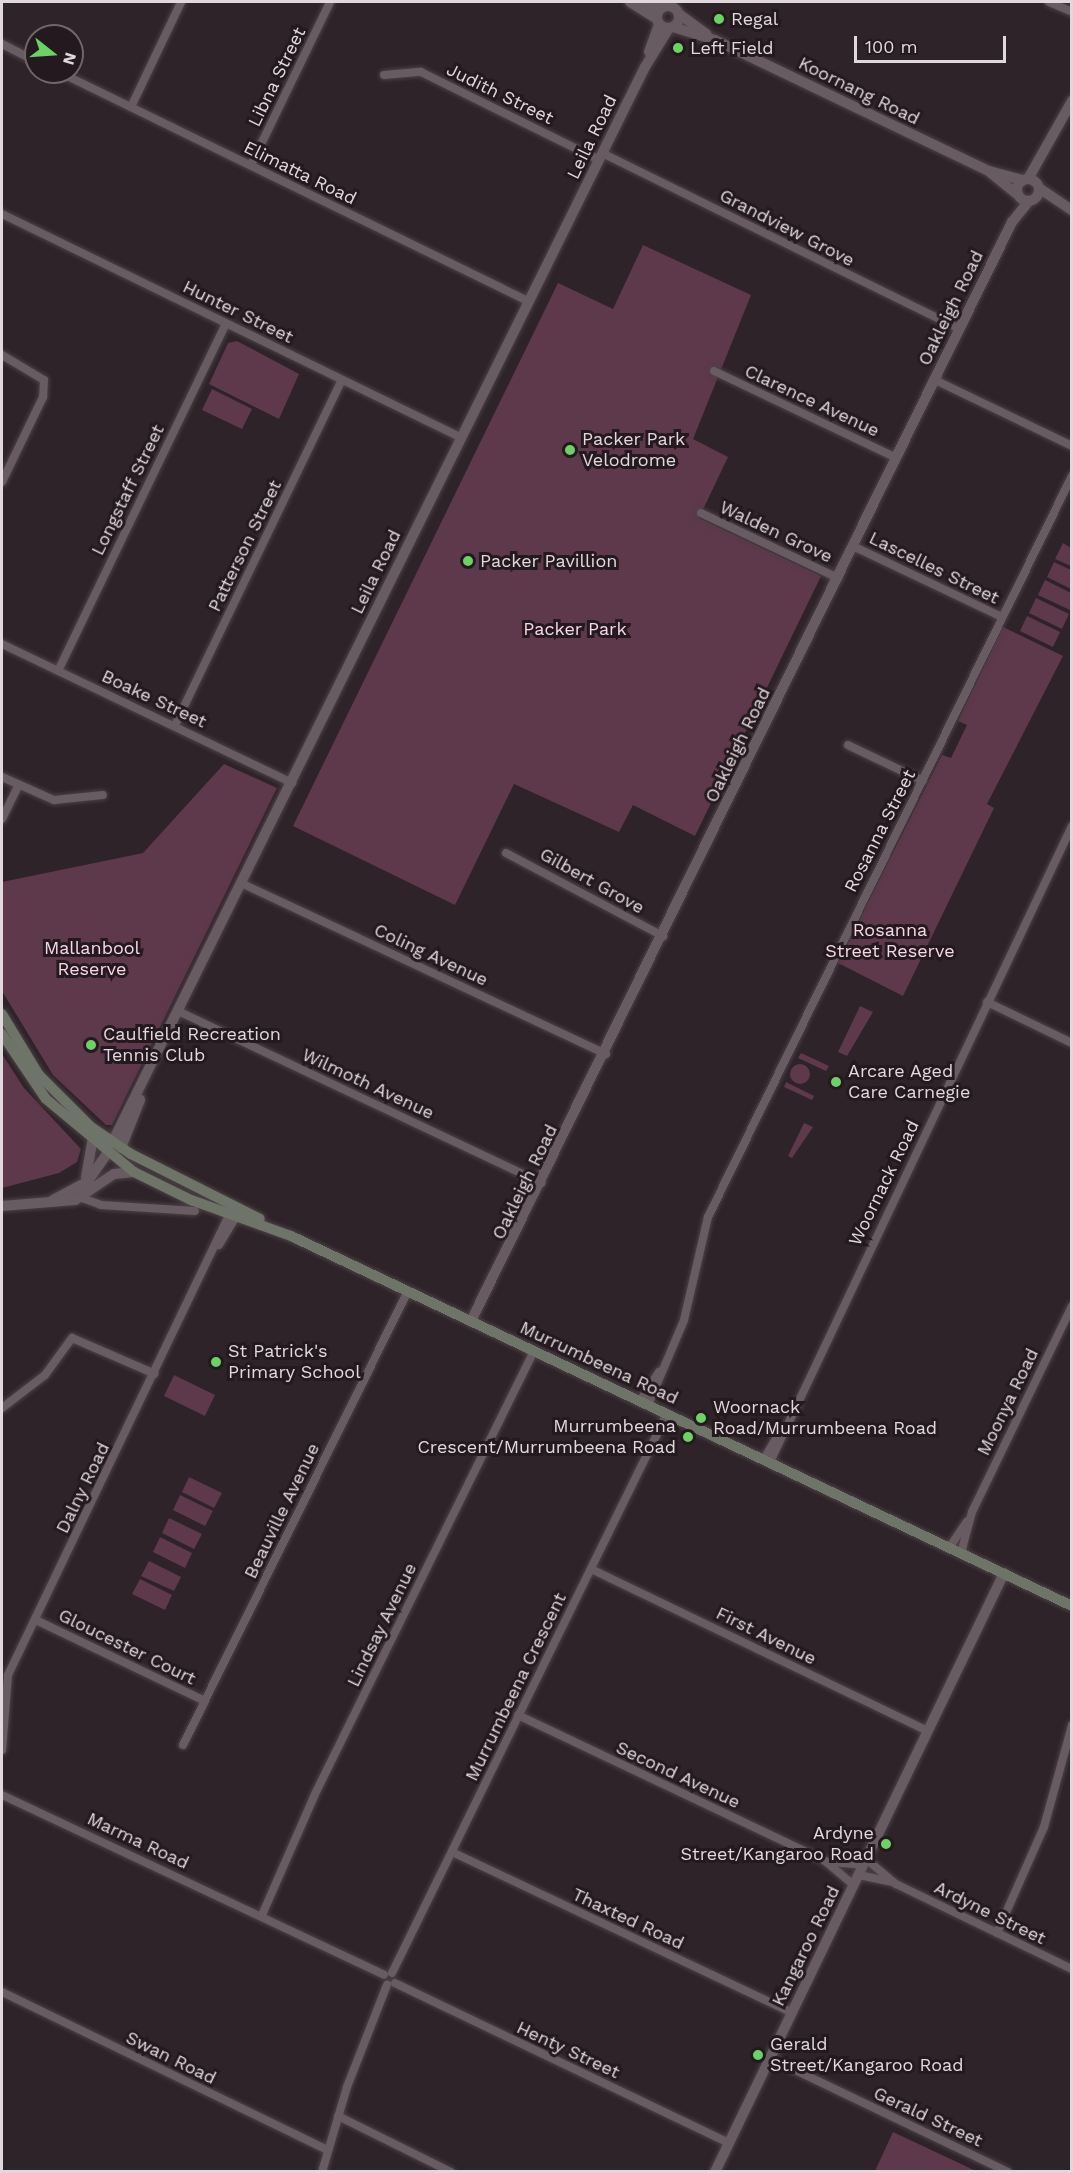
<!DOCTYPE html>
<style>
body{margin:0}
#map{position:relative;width:1073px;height:2173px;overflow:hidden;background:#2e2328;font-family:"Work Sans",sans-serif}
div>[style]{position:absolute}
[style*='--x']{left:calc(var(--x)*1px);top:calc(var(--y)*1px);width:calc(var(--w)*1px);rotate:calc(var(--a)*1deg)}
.green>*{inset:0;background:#5e384b}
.round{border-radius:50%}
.roads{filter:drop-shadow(0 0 2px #4b4146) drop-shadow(0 0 2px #4b4146)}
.minor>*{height:8px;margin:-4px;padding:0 4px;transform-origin:4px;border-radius:4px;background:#685b61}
.tertiary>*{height:10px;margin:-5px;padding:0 5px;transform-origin:5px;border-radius:5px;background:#685b61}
.tertiary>.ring{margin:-5px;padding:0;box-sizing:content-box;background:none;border:10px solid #685b61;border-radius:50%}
.secondary>*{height:10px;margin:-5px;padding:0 5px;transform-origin:5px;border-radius:5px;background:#6e7468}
.dots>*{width:16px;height:16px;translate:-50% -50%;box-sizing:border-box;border:3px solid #24191e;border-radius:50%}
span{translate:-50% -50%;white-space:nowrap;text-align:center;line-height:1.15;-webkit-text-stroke:6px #24191e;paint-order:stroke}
.poi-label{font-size:18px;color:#e0d8dc}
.left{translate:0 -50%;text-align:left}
.right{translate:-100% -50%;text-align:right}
.street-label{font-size:18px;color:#e0d8dc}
.park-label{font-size:18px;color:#f6d7e5}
.frame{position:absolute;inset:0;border:3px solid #e0d8dc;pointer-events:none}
.north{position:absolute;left:24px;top:24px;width:60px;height:60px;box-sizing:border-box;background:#24191e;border:2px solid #6f656a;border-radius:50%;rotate:107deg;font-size:16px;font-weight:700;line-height:24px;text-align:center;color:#e0d8dc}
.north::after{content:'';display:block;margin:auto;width:21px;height:27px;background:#6ad363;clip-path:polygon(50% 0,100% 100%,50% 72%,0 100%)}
.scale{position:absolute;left:854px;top:36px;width:152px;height:27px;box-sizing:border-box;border:3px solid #e0d8dc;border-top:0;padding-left:8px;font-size:18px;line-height:21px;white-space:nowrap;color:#e0d8dc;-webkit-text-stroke:4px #24191e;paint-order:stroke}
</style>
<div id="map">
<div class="green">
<div style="clip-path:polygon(643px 245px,751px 295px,693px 439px,728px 457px,699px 518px,821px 576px,695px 836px,633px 805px,619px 832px,514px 784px,455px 905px,293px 826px,558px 283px,613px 309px)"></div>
<div style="clip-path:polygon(237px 341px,299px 374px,279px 419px,209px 384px,228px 343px)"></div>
<div style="clip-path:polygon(212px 389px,252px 409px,242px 429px,202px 410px)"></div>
<div style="clip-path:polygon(1063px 543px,1071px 548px,1071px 566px,1055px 559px)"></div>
<div style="clip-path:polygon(1054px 562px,1071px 570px,1071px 589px,1047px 577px)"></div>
<div style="clip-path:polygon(1045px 580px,1071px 593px,1070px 610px,1038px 595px)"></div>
<div style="clip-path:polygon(1036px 598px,1069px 614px,1062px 629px,1029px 613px)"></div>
<div style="clip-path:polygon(1027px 616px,1060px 632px,1053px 647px,1020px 631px)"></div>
<div style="clip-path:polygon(1003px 627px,1063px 656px,987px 804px,994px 808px,903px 996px,838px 963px,942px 755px,951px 758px,967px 725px,958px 721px)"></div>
<div style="clip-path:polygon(224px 764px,277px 788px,112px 1125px,106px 1125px,53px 1075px,2px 991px,2px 882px,143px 853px)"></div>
<div style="clip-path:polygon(860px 1006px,873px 1012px,847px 1056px,838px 1052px)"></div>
<div style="clip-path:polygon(801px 1053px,829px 1066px,826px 1071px,798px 1058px)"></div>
<div style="clip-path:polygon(2px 1054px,24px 1088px,81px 1149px,77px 1162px,59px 1173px,2px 1188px)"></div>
<div class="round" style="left:790px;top:1064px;width:20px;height:20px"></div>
<div style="clip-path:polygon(786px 1082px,814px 1096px,812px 1100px,784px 1087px)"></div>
<div style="clip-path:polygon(804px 1123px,813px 1127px,792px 1158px,788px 1156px)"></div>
<div style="clip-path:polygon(174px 1375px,215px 1395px,205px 1416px,164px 1396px)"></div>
<div style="clip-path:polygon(189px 1477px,222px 1493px,214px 1508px,182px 1492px)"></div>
<div style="clip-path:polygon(180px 1495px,213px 1511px,205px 1526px,173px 1510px)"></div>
<div style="clip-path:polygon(169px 1518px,202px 1534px,194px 1549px,162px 1533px)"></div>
<div style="clip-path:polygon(160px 1537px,192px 1553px,185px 1568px,153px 1552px)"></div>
<div style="clip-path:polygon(149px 1561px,181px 1577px,174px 1591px,141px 1576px)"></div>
<div style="clip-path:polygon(140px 1579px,172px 1595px,165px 1610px,132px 1594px)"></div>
<div style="clip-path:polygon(893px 2132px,976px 2171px,875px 2171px)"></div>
</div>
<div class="roads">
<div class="minor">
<div style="--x:1049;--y:2;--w:25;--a:23"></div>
<div style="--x:2;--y:44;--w:38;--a:27"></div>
<div style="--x:59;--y:72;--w:522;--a:26.03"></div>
<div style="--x:384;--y:75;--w:37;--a:-5"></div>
<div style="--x:421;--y:72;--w:199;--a:26.3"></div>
<div style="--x:131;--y:107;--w:116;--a:-64.5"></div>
<div style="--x:602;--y:153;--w:398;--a:26.2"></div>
<div style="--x:251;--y:165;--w:181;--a:-64.1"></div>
<div style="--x:2;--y:214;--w:509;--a:25.96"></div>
<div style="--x:2;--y:355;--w:49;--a:30.8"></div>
<div style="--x:44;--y:380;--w:17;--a:93"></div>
<div style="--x:43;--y:397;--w:94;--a:115.8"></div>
<div style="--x:714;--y:371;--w:202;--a:25.5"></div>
<div style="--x:935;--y:380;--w:152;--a:25.7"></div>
<div style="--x:701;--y:513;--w:152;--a:25.4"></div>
<div style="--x:853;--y:546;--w:165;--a:25.5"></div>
<div style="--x:2;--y:644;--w:322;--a:25.6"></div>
<div style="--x:58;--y:671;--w:386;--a:-64.2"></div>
<div style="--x:175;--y:725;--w:383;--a:-64.2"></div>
<div style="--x:848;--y:745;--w:83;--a:25.6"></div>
<div style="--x:2;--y:777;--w:57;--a:23.9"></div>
<div style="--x:54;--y:800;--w:49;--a:-5.8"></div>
<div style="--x:2;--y:819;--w:37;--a:-64"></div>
<div style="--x:506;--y:853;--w:178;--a:27.9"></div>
<div style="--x:243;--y:884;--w:401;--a:25.1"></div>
<div style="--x:987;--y:1002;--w:94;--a:25.8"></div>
<div style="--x:180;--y:1012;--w:400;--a:25.3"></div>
<div style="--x:82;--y:1198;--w:20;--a:20"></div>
<div style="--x:101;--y:1205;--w:94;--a:3.7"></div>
<div style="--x:219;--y:1245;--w:39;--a:-59"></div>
<div style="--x:640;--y:1401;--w:35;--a:-57"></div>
<div style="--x:648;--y:1405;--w:92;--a:-67"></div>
<div style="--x:684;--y:1320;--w:106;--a:-76.9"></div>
<div style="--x:708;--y:1217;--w:826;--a:-63.84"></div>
<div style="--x:2;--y:1408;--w:54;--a:-37.5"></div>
<div style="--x:45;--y:1375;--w:46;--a:-53.9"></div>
<div style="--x:72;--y:1338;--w:90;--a:23.4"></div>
<div style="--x:764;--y:1459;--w:34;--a:-60"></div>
<div style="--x:770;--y:1462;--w:704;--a:-64.6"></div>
<div style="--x:949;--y:1548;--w:32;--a:-56"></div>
<div style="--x:961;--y:1553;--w:42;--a:-75"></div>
<div style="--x:972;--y:1512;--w:229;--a:-64.1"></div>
<div style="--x:591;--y:1569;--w:374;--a:25.7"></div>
<div style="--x:36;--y:1620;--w:187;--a:25.6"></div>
<div style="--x:518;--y:1715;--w:340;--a:25.4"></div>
<div style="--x:825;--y:1861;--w:38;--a:40"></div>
<div style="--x:183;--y:1745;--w:507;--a:-63.64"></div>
<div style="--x:2;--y:1750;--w:75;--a:-85.4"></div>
<div style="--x:8;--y:1675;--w:517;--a:-64.33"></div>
<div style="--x:2;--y:1795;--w:422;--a:25.2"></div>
<div style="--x:452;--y:1852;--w:376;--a:25.3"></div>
<div style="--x:866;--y:1859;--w:39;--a:40"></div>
<div style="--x:896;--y:1884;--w:195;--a:25.8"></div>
<div style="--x:830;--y:1862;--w:33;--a:5"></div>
<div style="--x:859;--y:1875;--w:33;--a:12"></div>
<div style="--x:262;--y:1915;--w:132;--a:-66.3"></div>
<div style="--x:315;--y:1794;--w:495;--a:-63.7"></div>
<div style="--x:997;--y:1933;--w:116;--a:-66.1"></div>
<div style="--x:1044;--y:1827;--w:106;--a:-74.6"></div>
<div style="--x:392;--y:1973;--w:623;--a:-63.81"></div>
<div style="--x:395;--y:1983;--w:370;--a:25.6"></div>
<div style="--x:2;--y:1992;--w:361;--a:25.9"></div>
<div style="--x:770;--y:2058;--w:264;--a:25.6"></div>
<div style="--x:338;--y:2116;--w:126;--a:26.4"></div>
<div style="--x:322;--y:2172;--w:89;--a:-73.6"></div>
<div style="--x:347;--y:2087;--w:110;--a:-68.6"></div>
</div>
<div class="tertiary">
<div style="--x:630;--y:2;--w:32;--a:32"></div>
<div style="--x:642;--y:2;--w:20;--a:18"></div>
<div class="ring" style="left:657px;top:6px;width:12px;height:12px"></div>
<div style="--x:679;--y:14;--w:34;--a:36"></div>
<div style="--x:673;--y:27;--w:44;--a:17.2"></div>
<div style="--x:715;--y:40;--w:304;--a:25.6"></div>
<div style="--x:989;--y:171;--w:35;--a:15"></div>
<div style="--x:649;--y:52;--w:30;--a:-70"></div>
<div style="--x:991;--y:173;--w:33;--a:39"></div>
<div class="ring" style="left:1017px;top:179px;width:12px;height:12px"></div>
<div style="--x:1028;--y:179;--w:90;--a:-60.6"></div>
<div style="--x:1039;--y:188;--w:40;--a:34"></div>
<div style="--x:112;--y:1143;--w:1201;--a:-63.65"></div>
<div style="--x:645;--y:67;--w:46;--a:-58.4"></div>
<div style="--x:121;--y:1148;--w:52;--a:-68.4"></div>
<div style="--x:86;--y:1177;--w:36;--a:-80"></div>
<div style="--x:53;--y:1200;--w:40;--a:-28"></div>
<div style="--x:88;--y:1181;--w:33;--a:-55"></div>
<div style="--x:2;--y:1206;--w:73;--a:-4.7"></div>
<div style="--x:75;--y:1200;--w:47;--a:-33.7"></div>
<div style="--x:114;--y:1174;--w:20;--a:-6"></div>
<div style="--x:471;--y:1321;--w:1225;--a:-63.79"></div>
<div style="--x:1012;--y:222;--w:27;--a:-51"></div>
<div style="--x:715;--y:2172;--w:665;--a:-64.24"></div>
</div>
<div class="secondary">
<div style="--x:2;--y:1014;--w:71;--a:58.8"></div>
<div style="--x:39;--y:1075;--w:74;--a:45"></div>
<div style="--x:91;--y:1127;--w:48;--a:34"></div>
<div style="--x:131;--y:1154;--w:144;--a:26.7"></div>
<div style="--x:2;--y:1034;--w:78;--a:55.9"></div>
<div style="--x:46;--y:1099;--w:114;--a:39.7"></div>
<div style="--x:134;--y:1172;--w:64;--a:26.2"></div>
<div style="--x:191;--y:1200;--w:106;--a:19.8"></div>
<div style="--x:291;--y:1236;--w:864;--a:25.35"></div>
</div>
</div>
<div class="dots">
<div style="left:719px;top:19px;background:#6ad363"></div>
<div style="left:678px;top:48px;background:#6ad363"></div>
<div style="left:570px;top:450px;background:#6ad363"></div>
<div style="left:468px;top:561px;background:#6ad363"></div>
<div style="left:91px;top:1045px;background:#6ad363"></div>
<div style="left:836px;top:1082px;background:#6ad363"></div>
<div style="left:216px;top:1362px;background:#6ad363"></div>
<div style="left:701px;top:1418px;background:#6ad363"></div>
<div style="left:688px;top:1437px;background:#6ad363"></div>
<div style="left:886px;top:1844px;background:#6ad363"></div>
<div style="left:758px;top:2055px;background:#6ad363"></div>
</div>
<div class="poi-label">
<span class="left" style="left:731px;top:19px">Regal</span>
<span class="left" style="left:690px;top:48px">Left Field</span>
<span class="left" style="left:582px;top:450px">Packer Park<br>Velodrome</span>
<span class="left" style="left:480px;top:561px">Packer Pavillion</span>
<span class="left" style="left:103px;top:1045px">Caulfield Recreation<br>Tennis Club</span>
<span class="left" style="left:848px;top:1082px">Arcare Aged<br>Care Carnegie</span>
<span class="left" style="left:228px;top:1362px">St Patrick's<br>Primary School</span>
<span class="left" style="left:713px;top:1418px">Woornack<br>Road/Murrumbeena Road</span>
<span class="right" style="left:676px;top:1437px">Murrumbeena<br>Crescent/Murrumbeena Road</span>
<span class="right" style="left:874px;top:1844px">Ardyne<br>Street/Kangaroo Road</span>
<span class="left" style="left:770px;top:2055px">Gerald<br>Street/Kangaroo Road</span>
</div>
<div class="street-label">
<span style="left:277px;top:77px;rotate:-64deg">Libna Street</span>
<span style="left:859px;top:91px;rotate:26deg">Koornang Road</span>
<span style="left:500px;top:94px;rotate:26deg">Judith Street</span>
<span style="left:592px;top:137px;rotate:-64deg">Leila Road</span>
<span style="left:300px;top:173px;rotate:26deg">Elimatta Road</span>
<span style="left:787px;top:228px;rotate:27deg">Grandview Grove</span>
<span style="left:951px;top:308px;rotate:-64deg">Oakleigh Road</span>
<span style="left:238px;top:312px;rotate:26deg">Hunter Street</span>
<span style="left:812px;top:401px;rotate:25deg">Clarence Avenue</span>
<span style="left:128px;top:490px;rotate:-64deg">Longstaff Street</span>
<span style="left:776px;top:532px;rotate:25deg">Walden Grove</span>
<span style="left:245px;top:546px;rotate:-64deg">Patterson Street</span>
<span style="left:934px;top:568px;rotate:26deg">Lascelles Street</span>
<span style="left:376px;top:572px;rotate:-64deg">Leila Road</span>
<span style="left:154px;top:699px;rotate:25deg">Boake Street</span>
<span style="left:738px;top:745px;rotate:-64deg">Oakleigh Road</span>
<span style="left:880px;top:831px;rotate:-63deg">Rosanna Street</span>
<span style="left:592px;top:881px;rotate:29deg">Gilbert Grove</span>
<span style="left:431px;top:955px;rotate:25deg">Coling Avenue</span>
<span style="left:368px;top:1084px;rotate:25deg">Wilmoth Avenue</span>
<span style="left:525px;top:1182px;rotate:-64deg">Oakleigh Road</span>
<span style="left:884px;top:1183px;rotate:-64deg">Woornack Road</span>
<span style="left:599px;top:1363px;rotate:25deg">Murrumbeena Road</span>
<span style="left:1008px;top:1402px;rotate:-64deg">Moonya Road</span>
<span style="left:83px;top:1488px;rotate:-64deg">Dalny Road</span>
<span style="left:282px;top:1511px;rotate:-64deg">Beauville Avenue</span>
<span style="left:382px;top:1625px;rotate:-64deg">Lindsay Avenue</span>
<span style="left:766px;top:1636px;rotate:26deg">First Avenue</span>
<span style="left:127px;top:1647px;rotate:26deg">Gloucester Court</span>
<span style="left:516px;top:1687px;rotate:-64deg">Murrumbeena Crescent</span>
<span style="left:678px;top:1775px;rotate:25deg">Second Avenue</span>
<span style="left:138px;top:1841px;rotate:25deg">Marma Road</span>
<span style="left:990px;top:1913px;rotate:26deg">Ardyne Street</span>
<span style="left:628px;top:1919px;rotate:25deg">Thaxted Road</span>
<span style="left:806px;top:1946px;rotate:-64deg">Kangaroo Road</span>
<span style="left:568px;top:2050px;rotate:25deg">Henty Street</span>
<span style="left:171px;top:2058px;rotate:26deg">Swan Road</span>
<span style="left:928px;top:2117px;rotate:25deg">Gerald Street</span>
</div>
<div class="park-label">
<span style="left:575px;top:629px">Packer Park</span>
<span style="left:890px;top:941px">Rosanna<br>Street Reserve</span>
<span style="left:92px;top:959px">Mallanbool<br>Reserve</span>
</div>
<div class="frame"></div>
<div class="north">N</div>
<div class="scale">100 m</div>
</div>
